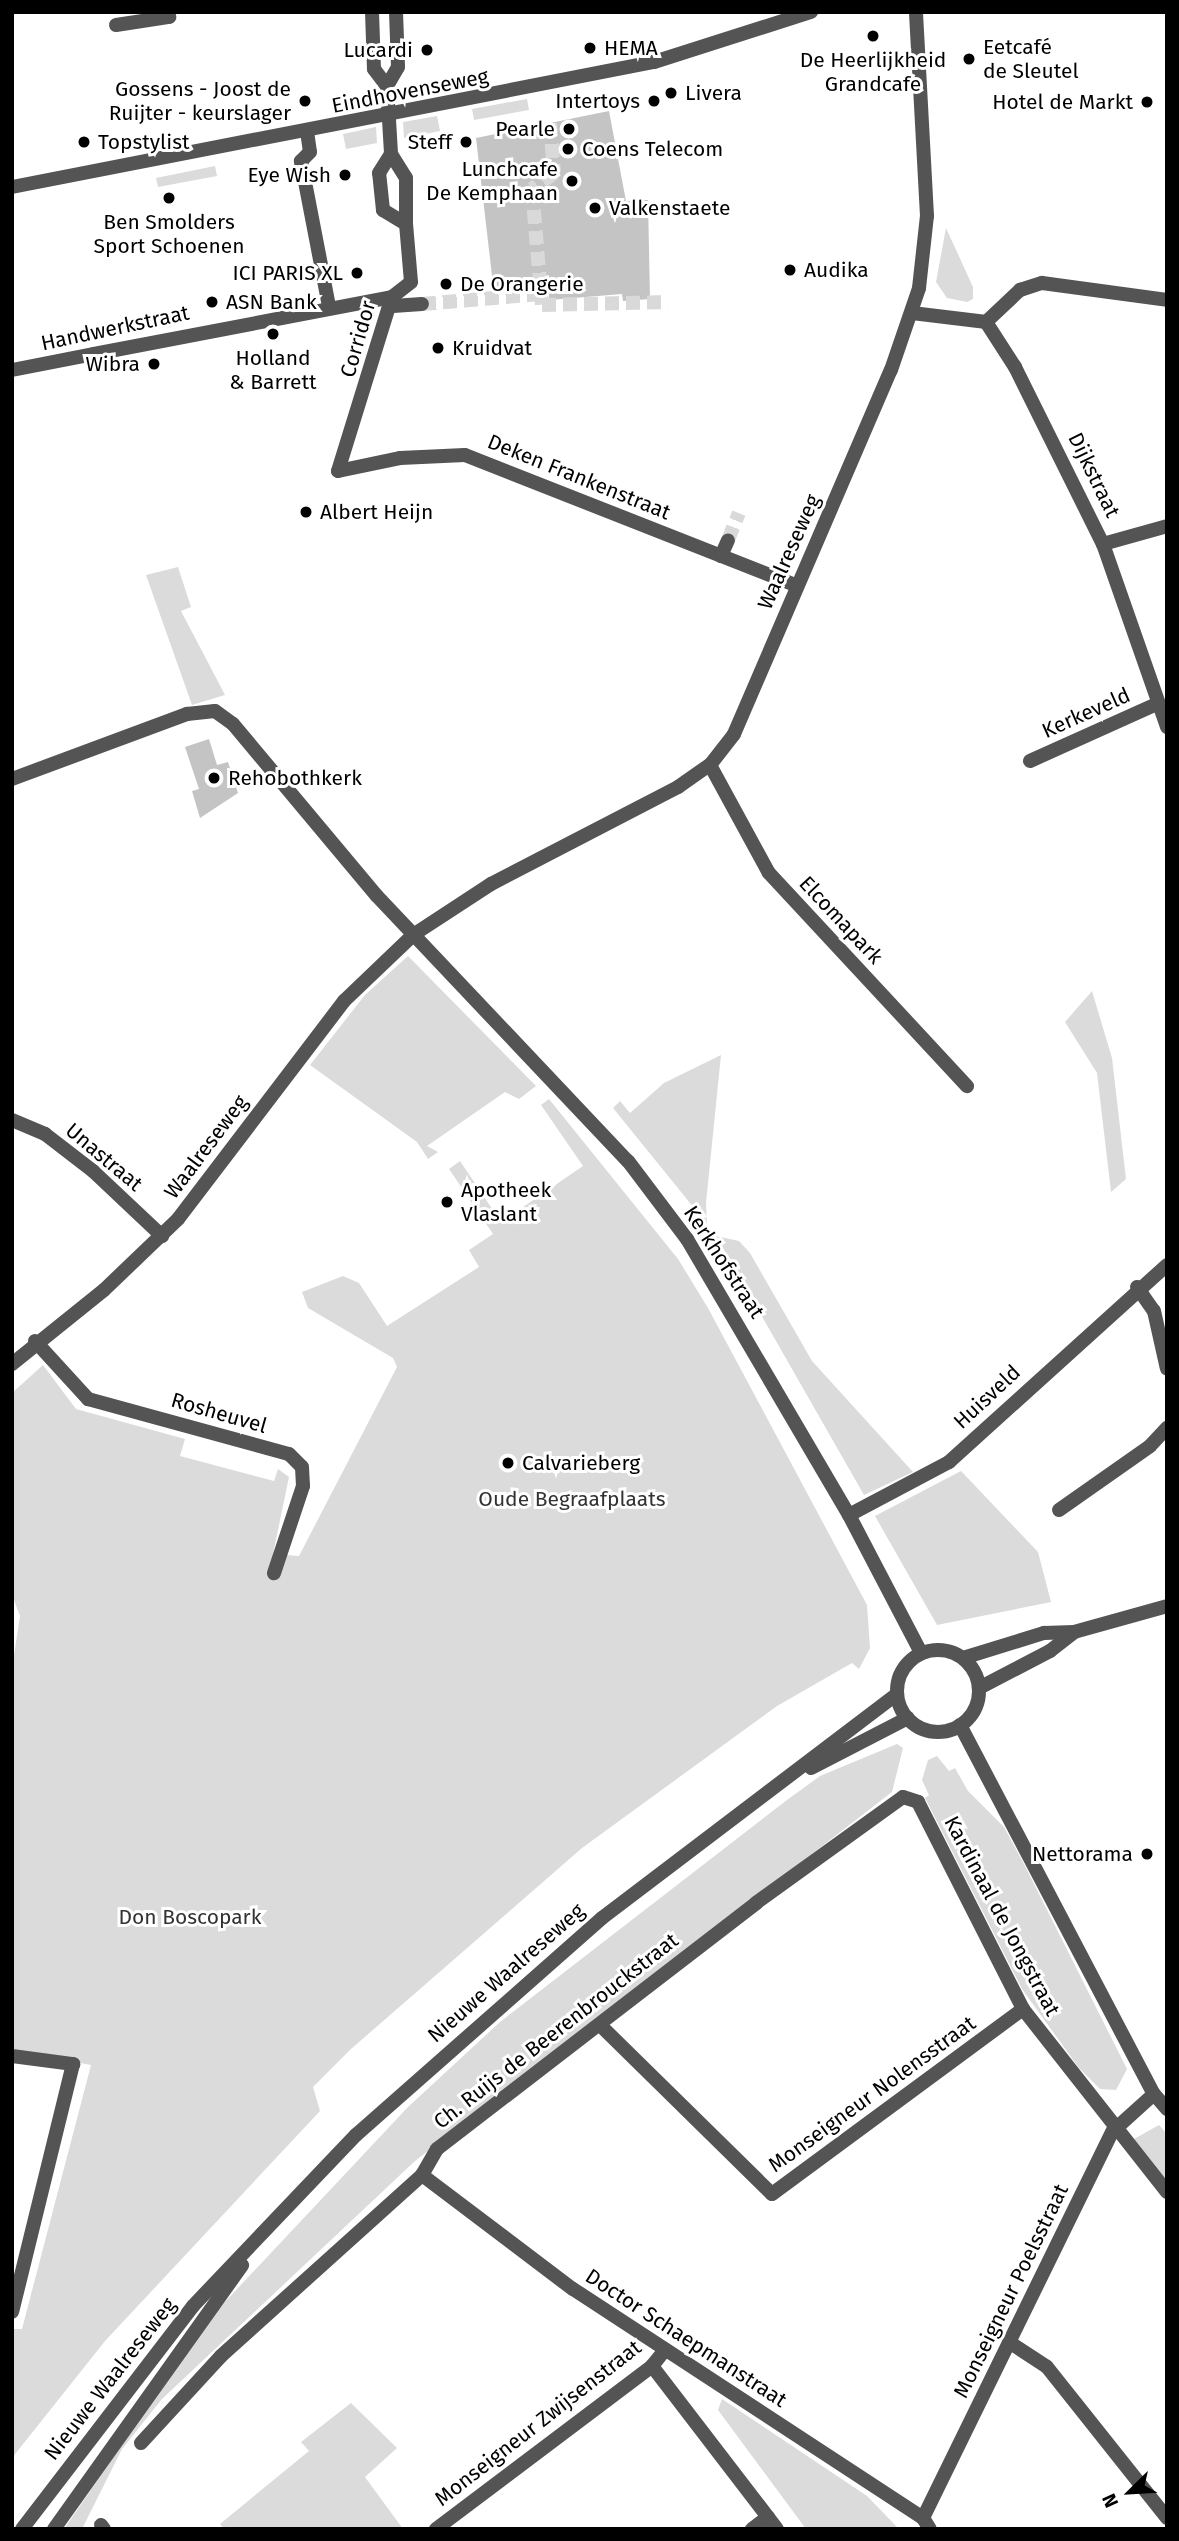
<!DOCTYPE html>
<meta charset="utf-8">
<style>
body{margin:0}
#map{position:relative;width:1179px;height:2541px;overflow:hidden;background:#fff;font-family:"Fira Sans",sans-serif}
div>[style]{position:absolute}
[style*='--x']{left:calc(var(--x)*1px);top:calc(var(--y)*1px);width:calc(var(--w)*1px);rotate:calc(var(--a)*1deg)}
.green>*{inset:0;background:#dbdbdb}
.building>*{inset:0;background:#c4c4c4}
.pedestrian-tunnel>*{height:14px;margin-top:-7px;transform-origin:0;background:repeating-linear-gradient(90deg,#d9d9d9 0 14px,transparent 0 21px)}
.minor-tunnel>*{height:14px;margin-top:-7px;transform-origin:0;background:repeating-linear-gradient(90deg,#d9d9d9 0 14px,transparent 0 21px)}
.pedestrian>*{height:14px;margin:-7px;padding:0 7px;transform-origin:7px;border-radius:7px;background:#545454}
.minor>*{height:14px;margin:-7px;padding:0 7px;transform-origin:7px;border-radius:7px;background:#545454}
.tertiary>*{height:14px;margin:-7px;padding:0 7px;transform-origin:7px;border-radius:7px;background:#545454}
.tertiary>.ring{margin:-7px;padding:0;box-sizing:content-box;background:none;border:14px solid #545454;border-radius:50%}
.dots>*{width:19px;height:19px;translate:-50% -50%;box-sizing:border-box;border:4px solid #fff;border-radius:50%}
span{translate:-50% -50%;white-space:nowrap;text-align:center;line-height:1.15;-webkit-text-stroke:6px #fff;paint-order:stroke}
.poi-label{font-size:21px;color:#000}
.left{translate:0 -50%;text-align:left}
.right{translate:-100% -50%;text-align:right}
.street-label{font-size:21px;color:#000}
.park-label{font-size:21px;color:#323232}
.frame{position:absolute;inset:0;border:14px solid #000;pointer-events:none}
.north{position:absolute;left:1095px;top:2457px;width:70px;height:70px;-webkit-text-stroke:5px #fff;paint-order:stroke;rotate:246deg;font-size:19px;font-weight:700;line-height:28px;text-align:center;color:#000}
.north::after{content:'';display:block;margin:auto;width:24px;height:32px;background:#000;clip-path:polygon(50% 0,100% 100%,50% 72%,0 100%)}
</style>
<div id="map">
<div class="green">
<div style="clip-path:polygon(527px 99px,529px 110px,474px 120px,472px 109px)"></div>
<div style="clip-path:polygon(437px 116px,440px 131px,404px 138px,403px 122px)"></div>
<div style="clip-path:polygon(376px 127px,377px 143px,346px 149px,343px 134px)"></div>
<div style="clip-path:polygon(215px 166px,217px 176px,158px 187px,156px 178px)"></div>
<div style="clip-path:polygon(946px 228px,973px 287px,973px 299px,967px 302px,947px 298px,936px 282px)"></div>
<div style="clip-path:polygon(178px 567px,191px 607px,181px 611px,225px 695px,192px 705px,146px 575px)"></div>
<div style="clip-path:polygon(408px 956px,536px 1086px,519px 1099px,505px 1092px,427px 1146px,438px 1152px,428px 1159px,417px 1142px,310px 1065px,365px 995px)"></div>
<div style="clip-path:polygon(1092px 991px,1112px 1058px,1126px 1179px,1111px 1192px,1097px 1073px,1065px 1022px)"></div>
<div style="clip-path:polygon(721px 1055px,706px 1203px,707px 1224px,613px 1108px,620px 1101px,630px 1113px,664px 1083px)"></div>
<div style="clip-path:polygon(549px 1099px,678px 1259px,708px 1308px,867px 1605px,870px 1648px,859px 1669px,852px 1663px,777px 1706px,582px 1848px,351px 2049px,313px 2087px,320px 2111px,105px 2341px,12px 2458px,12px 2329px,22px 2329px,91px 2065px,12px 2050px,12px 1668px,20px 1616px,12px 1595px,12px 1393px,43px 1365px,76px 1409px,185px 1439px,180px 1456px,274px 1481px,278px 1469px,289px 1477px,273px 1554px,299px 1556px,397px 1367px,393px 1358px,308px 1308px,302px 1292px,343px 1276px,359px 1283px,387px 1326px,479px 1267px,469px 1250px,493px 1234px,449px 1169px,460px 1161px,501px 1222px,583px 1166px,541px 1105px)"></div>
<div style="clip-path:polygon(716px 1236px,739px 1241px,750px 1253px,812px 1361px,913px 1472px,864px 1495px)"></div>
<div style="clip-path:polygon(961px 1471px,1038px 1552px,1051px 1602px,937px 1625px,875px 1516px)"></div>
<div style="clip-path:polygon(897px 1744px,903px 1748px,892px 1792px,415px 2161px,162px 2399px,122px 2449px,82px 2529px,64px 2529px,207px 2321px,408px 2107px,500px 2022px,787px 1800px,820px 1776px)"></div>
<div style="clip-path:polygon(937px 1756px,949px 1771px,955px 1768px,968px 1791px,1004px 1827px,1024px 1864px,1127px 2069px,1116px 2090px,1100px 2089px,1079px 2068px,1022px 1989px,925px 1798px,929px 1795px,922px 1780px,928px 1760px)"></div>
<div style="clip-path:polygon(1159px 2125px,1167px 2134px,1167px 2188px,1134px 2139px)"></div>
<div style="clip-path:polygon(722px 2399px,867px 2496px,899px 2529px,806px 2529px,718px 2410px)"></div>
<div style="clip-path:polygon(351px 2403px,397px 2448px,365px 2477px,403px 2529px,224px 2529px,220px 2524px,309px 2451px,301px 2442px)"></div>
</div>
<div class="building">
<div style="clip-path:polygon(609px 111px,626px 201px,648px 200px,650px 299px,623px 301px,622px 294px,549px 300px,549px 288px,494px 293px,476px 138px)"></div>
<div style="clip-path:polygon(209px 739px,217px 765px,228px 762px,238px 793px,200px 818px,192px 791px,199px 789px,185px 747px)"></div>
</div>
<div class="pedestrian-tunnel">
<div style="--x:550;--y:123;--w:50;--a:85.4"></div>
<div style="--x:554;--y:173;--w:27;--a:144"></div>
<div style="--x:532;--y:189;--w:116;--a:85.1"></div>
<div style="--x:542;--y:305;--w:126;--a:-1.4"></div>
<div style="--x:422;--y:304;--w:119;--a:-4.8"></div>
</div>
<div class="minor-tunnel">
<div style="--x:728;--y:540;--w:29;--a:-68"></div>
</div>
<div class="pedestrian">
<div style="--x:372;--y:12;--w:57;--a:88"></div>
<div style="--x:374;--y:69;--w:21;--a:53"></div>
<div style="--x:396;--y:12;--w:55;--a:87.9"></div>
<div style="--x:398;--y:67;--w:22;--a:120"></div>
<div style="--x:387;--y:86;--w:68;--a:86.6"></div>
<div style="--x:391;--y:154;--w:28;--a:58"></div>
<div style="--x:406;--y:178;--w:46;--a:90"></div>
<div style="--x:307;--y:131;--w:21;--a:82"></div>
<div style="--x:310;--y:152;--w:13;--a:135"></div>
<div style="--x:301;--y:161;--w:148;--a:79.1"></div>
<div style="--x:393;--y:306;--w:29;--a:-4"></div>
<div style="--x:94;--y:354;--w:303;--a:-10.8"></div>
<div style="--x:338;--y:471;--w:182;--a:-72.8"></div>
<div style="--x:392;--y:297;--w:24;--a:-38"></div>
<div style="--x:411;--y:282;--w:58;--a:-94.9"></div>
<div style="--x:406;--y:224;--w:27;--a:-149"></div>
<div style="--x:383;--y:210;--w:37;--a:-96"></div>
<div style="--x:379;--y:173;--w:22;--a:-58"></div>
<div style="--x:101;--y:2525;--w:5;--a:53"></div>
</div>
<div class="minor">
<div style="--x:116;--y:25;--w:54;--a:-8.6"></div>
<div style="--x:169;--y:17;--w:5;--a:-101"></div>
<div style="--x:12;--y:187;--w:654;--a:-11.02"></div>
<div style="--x:654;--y:62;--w:165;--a:-17.7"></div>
<div style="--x:912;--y:313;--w:75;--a:6.9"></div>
<div style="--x:986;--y:322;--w:54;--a:57.2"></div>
<div style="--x:1015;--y:367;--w:198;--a:63.6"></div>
<div style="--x:1103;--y:544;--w:194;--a:70.7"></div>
<div style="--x:986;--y:322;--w:47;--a:-43.3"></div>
<div style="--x:1020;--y:290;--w:23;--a:-18"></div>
<div style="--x:1042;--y:283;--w:126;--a:7.7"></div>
<div style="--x:12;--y:370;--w:84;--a:-11"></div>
<div style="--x:338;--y:471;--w:63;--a:-11.8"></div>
<div style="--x:400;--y:458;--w:65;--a:-2.6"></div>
<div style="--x:465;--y:455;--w:357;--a:21.5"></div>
<div style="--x:1103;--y:544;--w:66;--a:-15.7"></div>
<div style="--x:721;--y:556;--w:17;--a:-66"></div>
<div style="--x:1030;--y:761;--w:141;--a:-24.2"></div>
<div style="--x:710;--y:765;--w:123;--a:61.4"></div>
<div style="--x:769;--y:873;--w:291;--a:47.1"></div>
<div style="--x:12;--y:779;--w:187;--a:-20.4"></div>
<div style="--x:187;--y:714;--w:28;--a:-6"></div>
<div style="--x:215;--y:711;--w:22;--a:36"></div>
<div style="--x:233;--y:724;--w:224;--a:50.1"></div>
<div style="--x:377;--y:896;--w:365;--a:46.6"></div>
<div style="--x:628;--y:1161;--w:98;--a:52.9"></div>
<div style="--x:687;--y:1239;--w:320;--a:59.6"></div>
<div style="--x:849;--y:1515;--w:156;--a:62.4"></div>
<div style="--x:12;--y:1120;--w:36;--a:23"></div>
<div style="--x:45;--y:1134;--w:61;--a:37.6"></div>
<div style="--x:93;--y:1171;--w:95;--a:43.3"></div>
<div style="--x:1137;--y:1287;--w:29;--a:55"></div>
<div style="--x:1154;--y:1311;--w:59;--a:77.4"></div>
<div style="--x:35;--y:1341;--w:79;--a:47.6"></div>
<div style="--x:88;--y:1399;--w:208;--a:15.3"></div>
<div style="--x:289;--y:1454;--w:18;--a:45"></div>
<div style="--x:302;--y:1467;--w:19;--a:87"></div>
<div style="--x:303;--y:1486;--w:92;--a:108.4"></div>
<div style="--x:12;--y:1364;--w:118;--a:-38.8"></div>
<div style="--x:104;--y:1290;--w:103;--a:-43.8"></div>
<div style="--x:178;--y:1219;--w:274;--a:-52.7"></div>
<div style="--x:344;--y:1001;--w:95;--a:-43.7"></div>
<div style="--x:413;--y:935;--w:93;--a:-33.2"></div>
<div style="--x:491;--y:884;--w:211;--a:-27.4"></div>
<div style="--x:678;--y:787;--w:39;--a:-35"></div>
<div style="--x:710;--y:765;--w:39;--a:-52"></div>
<div style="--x:734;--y:734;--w:396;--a:-66.7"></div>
<div style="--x:891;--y:370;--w:87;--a:-71.1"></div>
<div style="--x:919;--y:288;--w:72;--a:-83.7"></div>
<div style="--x:927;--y:216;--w:204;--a:-93.1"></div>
<div style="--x:1059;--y:1510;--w:111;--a:-35.1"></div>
<div style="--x:1150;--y:1446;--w:25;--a:-47"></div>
<div style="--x:849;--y:1515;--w:113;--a:-27.9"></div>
<div style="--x:949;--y:1462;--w:294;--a:-42.1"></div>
<div style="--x:960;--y:1725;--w:417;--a:62.3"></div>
<div style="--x:1154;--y:2094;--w:20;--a:49"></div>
<div style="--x:600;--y:2025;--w:241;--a:44.5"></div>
<div style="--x:772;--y:2194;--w:312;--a:-36.4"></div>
<div style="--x:12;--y:2056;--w:62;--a:7.5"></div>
<div style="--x:73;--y:2064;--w:255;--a:103.8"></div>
<div style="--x:422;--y:2175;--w:189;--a:37.1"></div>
<div style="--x:573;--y:2289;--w:418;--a:33.2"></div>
<div style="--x:923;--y:2518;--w:13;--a:58"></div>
<div style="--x:1009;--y:2342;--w:45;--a:33.3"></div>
<div style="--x:1047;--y:2367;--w:193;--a:51.5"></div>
<div style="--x:652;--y:2366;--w:205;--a:52.5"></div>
<div style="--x:141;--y:2443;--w:118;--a:-47.4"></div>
<div style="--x:221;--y:2356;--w:270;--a:-42"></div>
<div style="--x:422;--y:2175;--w:30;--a:-60"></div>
<div style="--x:437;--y:2149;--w:403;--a:-37.6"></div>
<div style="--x:756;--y:1903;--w:181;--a:-35.8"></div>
<div style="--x:903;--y:1797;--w:16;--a:18"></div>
<div style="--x:918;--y:1802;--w:232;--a:63.1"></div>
<div style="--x:1023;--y:2009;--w:233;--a:51.8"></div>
<div style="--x:923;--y:2518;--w:431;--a:-63.9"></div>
<div style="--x:1113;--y:2131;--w:55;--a:-42.1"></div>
<div style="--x:436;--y:2529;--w:271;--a:-37"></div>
<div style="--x:652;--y:2366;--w:21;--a:-51"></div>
<div style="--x:752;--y:2529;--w:20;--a:-37"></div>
</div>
<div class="tertiary">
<div class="ring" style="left:897px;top:1650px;width:68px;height:68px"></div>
<div style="--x:963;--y:1658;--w:85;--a:-17.2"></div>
<div style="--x:1044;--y:1633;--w:30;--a:-2"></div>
<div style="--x:1074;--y:1632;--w:97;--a:-15.6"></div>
<div style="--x:979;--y:1688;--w:80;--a:-27.5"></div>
<div style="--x:1050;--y:1651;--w:31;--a:-38"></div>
<div style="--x:811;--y:1768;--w:109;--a:-27.3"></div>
<div style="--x:22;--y:2529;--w:281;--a:-52.5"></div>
<div style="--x:193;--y:2306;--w:236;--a:-46.4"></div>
<div style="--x:356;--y:2135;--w:328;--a:-41.4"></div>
<div style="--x:602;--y:1918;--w:370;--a:-37.2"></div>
<div style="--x:54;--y:2529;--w:324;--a:-54.5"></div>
</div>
<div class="dots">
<div style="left:873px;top:36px;background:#000"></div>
<div style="left:590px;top:48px;background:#000"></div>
<div style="left:427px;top:50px;background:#000"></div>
<div style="left:969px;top:59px;background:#000"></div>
<div style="left:671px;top:93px;background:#000"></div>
<div style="left:305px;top:101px;background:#000"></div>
<div style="left:654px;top:101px;background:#000"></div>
<div style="left:1147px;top:102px;background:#000"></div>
<div style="left:569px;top:129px;background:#000"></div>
<div style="left:84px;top:142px;background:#000"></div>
<div style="left:466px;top:142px;background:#000"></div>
<div style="left:568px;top:149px;background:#000"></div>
<div style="left:345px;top:175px;background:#000"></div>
<div style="left:572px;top:181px;background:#000"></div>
<div style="left:169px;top:198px;background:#000"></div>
<div style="left:595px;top:208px;background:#000"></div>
<div style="left:790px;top:270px;background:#000"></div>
<div style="left:357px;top:273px;background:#000"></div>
<div style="left:446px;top:284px;background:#000"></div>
<div style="left:212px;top:302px;background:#000"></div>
<div style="left:273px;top:334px;background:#000"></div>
<div style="left:438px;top:348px;background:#000"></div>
<div style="left:154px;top:364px;background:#000"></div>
<div style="left:306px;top:512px;background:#000"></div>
<div style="left:214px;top:778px;background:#000"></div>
<div style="left:447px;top:1202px;background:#000"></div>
<div style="left:508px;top:1463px;background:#000"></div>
<div style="left:1147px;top:1854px;background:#000"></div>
</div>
<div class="poi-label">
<span class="left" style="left:983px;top:59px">Eetcafé<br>de Sleutel</span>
<span class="left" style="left:604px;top:48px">HEMA</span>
<span class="right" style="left:413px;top:50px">Lucardi</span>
<span style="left:873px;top:72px">De Heerlijkheid<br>Grandcafe</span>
<span class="right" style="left:291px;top:101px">Gossens - Joost de<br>Ruijter - keurslager</span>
<span class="left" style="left:685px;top:93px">Livera</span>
<span class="right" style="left:640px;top:101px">Intertoys</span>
<span class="right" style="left:1133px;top:102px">Hotel de Markt</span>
<span class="right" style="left:555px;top:129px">Pearle</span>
<span class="left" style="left:98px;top:142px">Topstylist</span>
<span class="right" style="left:452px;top:142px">Steff</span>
<span class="left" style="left:582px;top:149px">Coens Telecom</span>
<span class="right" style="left:558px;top:181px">Lunchcafe<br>De Kemphaan</span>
<span class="right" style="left:331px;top:175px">Eye Wish</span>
<span class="left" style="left:609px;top:208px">Valkenstaete</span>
<span style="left:169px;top:234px">Ben Smolders<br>Sport Schoenen</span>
<span class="left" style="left:804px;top:270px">Audika</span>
<span class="right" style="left:343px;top:273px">ICI PARIS XL</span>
<span class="left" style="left:460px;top:284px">De Orangerie</span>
<span class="left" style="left:226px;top:302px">ASN Bank</span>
<span class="left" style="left:452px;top:348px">Kruidvat</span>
<span style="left:273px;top:370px">Holland<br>&amp; Barrett</span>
<span class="right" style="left:140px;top:364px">Wibra</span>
<span class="left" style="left:320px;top:512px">Albert Heijn</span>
<span class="left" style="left:228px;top:778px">Rehobothkerk</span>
<span class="left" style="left:461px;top:1202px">Apotheek<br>Vlaslant</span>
<span class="left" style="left:522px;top:1463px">Calvarieberg</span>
<span class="right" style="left:1133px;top:1854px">Nettorama</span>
</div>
<div class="street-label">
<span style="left:410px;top:91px;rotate:-11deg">Eindhovenseweg</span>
<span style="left:115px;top:328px;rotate:-12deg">Handwerkstraat</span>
<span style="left:358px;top:339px;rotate:-74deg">Corridor</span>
<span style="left:1094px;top:475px;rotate:64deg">Dijkstraat</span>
<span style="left:579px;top:477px;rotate:22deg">Deken Frankenstraat</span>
<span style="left:789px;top:552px;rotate:-66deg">Waalreseweg</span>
<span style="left:1086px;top:713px;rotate:-24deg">Kerkeveld</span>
<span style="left:841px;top:920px;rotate:47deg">Elcomapark</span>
<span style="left:206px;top:1147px;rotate:-53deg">Waalreseweg</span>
<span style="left:104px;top:1157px;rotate:40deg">Unastraat</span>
<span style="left:724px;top:1262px;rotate:57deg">Kerkhofstraat</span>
<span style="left:987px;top:1397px;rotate:-43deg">Huisveld</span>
<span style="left:219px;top:1413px;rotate:16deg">Rosheuvel</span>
<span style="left:1002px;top:1916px;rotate:62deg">Kardinaal de Jongstraat</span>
<span style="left:506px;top:1973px;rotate:-41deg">Nieuwe Waalreseweg</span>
<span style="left:556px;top:2031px;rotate:-38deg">Ch. Ruijs de Beerenbrouckstraat</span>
<span style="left:872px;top:2094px;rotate:-36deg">Monseigneur Nolensstraat</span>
<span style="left:1011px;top:2291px;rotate:-64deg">Monseigneur Poelsstraat</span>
<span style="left:686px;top:2338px;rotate:33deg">Doctor Schaepmanstraat</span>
<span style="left:110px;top:2379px;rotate:-52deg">Nieuwe Waalreseweg</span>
<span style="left:538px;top:2423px;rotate:-38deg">Monseigneur Zwijsenstraat</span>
</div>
<div class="park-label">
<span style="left:572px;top:1499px">Oude Begraafplaats</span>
<span style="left:190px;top:1917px">Don Boscopark</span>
</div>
<div class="frame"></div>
<div class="north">N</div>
</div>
